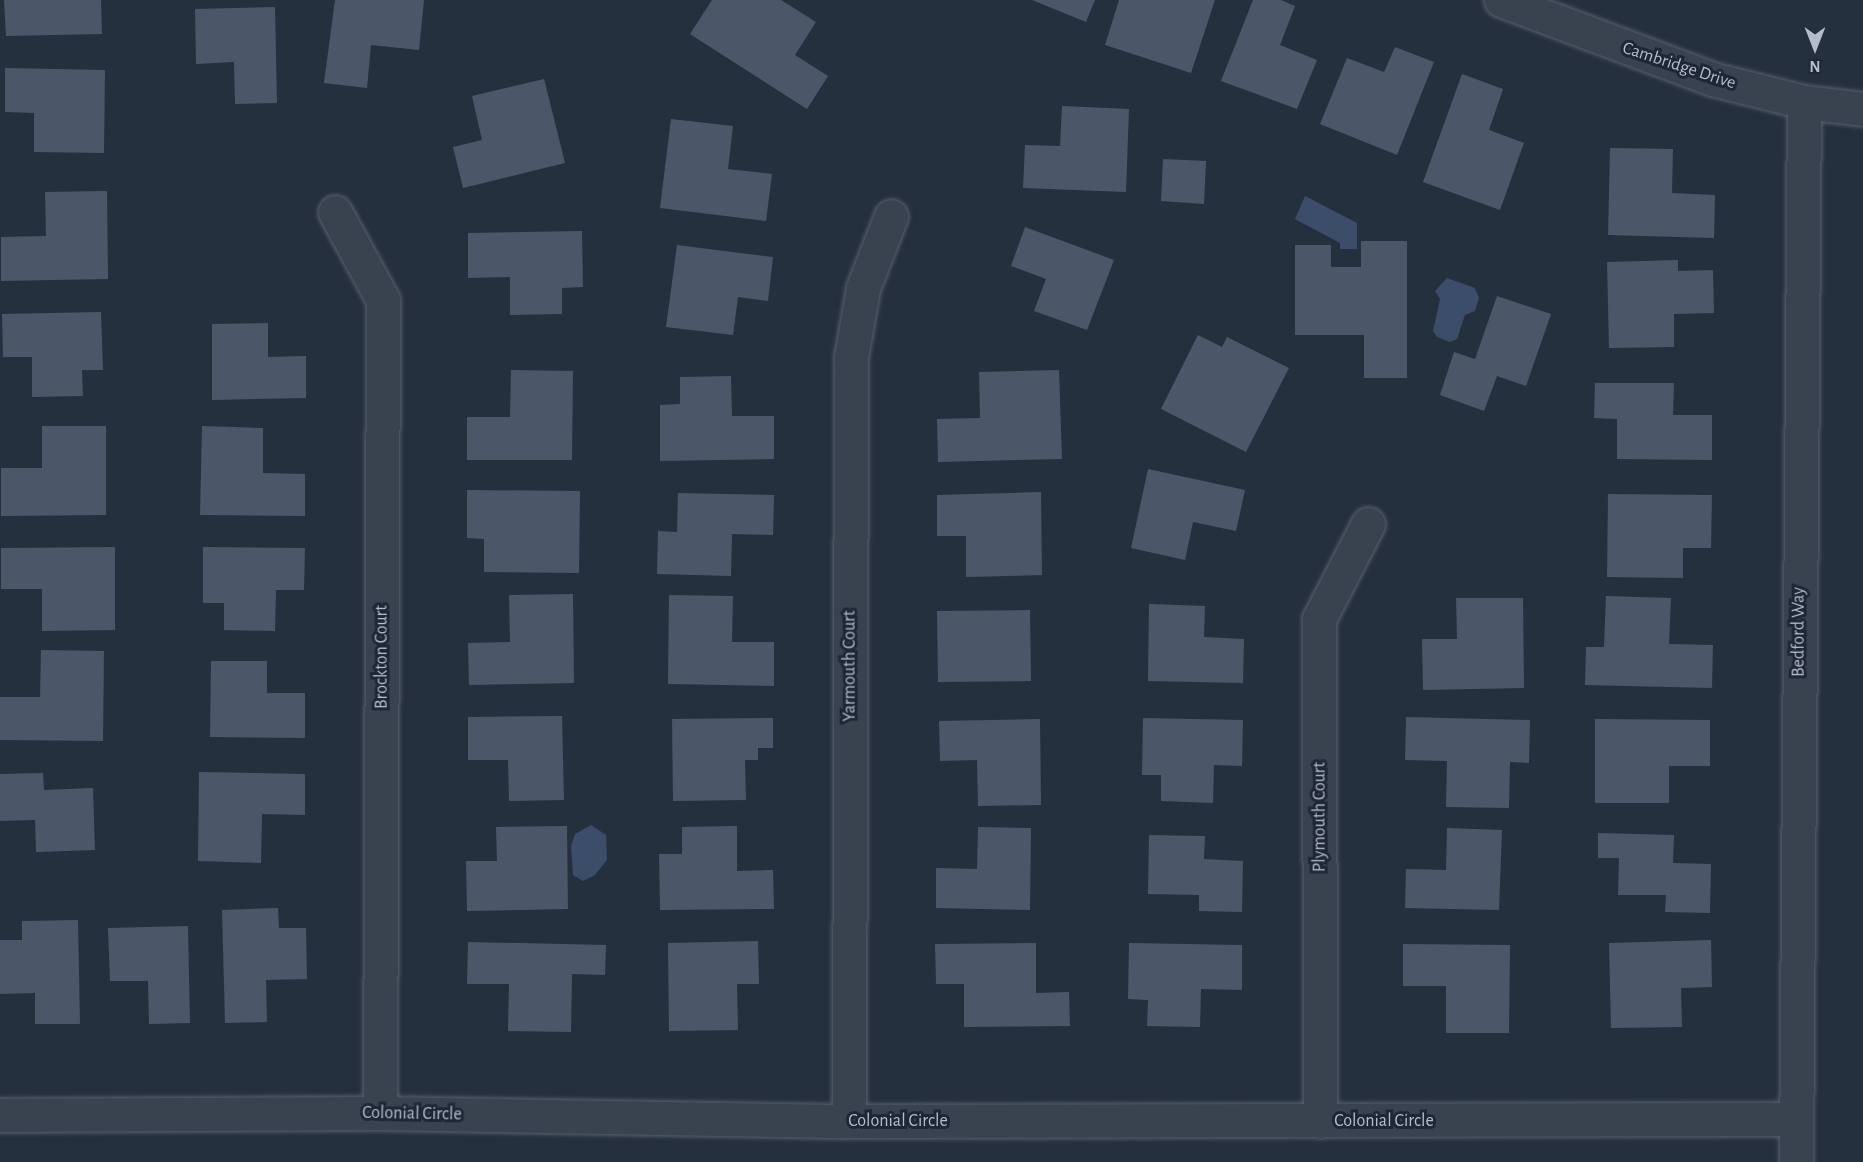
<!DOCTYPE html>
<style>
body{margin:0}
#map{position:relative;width:1863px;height:1162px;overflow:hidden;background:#25303f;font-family:"Alegreya Sans",sans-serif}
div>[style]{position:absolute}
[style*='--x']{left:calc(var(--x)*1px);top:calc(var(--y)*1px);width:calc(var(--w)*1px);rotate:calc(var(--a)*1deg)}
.water>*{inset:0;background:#3b4d68}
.building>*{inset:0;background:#4b5768}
.roads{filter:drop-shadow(0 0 2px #57606d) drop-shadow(0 0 2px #57606d)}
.street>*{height:33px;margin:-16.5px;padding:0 16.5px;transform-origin:16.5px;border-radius:16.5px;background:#39424f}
span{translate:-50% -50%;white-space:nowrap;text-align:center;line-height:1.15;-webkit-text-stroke:6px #1e2735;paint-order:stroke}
.street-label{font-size:18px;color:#b6bdca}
.north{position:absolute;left:1785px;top:18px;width:60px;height:60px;-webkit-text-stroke:4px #1e2735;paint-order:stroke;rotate:180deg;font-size:16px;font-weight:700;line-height:24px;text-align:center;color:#b6bdca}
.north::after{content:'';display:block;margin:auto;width:21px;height:27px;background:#b6bdca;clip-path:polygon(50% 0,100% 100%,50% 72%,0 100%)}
</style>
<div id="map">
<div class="water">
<div style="clip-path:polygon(1305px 196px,1357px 223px,1357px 249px,1340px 249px,1340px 243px,1295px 219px)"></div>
<div style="clip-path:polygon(1447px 278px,1475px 288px,1479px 298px,1475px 311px,1465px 315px,1457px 339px,1450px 342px,1437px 337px,1433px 331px,1440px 299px,1435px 291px)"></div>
<div style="clip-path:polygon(591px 825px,606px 835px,607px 860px,595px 875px,583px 881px,573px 875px,571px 846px,575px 834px)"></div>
</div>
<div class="building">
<div style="clip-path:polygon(4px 0,101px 0,102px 34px,6px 36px)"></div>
<div style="clip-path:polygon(335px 0,424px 0,419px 50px,371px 45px,367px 88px,324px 83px)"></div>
<div style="clip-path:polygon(712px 0,781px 0,816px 22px,795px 55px,828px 76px,807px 109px,690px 34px)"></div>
<div style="clip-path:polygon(1032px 0,1095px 0,1086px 22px)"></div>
<div style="clip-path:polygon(1119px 0,1215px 0,1191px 73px,1105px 45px)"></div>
<div style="clip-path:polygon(1253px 0,1281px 0,1295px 6px,1280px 45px,1317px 60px,1297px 109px,1221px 81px)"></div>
<div style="clip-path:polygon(275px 7px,277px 103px,235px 104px,234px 62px,196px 64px,195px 9px)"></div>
<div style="clip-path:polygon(1395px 47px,1434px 62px,1397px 155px,1320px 124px,1347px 58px,1384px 72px)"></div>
<div style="clip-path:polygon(5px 68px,105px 70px,104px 153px,34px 152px,34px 113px,5px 112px)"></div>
<div style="clip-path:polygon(1462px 74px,1503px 89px,1489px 130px,1524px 143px,1500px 210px,1423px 182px)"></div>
<div style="clip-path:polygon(544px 79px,565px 163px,463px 188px,453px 147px,482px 140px,472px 96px)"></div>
<div style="clip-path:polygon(1062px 106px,1129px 109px,1126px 192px,1023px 188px,1025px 145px,1060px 146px)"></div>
<div style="clip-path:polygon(671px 119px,733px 126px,728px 169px,772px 174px,766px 221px,660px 208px)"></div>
<div style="clip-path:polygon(1610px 148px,1673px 149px,1672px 193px,1715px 195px,1714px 238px,1608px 235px)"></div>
<div style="clip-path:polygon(1163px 159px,1206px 161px,1204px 204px,1161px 201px)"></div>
<div style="clip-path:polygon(107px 191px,108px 279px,1px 281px,1px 237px,46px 236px,45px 192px)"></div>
<div style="clip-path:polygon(1025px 227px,1114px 260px,1087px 330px,1034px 311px,1046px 279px,1011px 266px)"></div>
<div style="clip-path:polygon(582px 231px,583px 287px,562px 288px,562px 314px,510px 315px,510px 277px,468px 278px,468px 233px)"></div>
<div style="clip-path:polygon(1361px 241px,1407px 241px,1407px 378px,1364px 378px,1364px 335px,1295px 335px,1295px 245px,1331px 245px,1331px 267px,1361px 267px)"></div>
<div style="clip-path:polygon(677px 245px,773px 257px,768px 301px,738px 297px,733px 335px,666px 327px)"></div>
<div style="clip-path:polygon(1678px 260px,1678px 271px,1713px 270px,1714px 313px,1674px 314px,1674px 347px,1609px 348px,1607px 262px)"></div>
<div style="clip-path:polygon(1497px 296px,1551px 314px,1526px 386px,1497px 376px,1484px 411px,1440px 395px,1454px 352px,1475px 359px)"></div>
<div style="clip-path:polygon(101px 312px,103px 370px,82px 370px,83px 396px,32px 397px,32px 357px,3px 357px,2px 314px)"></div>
<div style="clip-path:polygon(268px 323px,268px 357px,306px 356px,306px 398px,212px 400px,212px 324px)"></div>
<div style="clip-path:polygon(1198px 335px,1222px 347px,1227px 337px,1289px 368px,1246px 452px,1161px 409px)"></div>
<div style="clip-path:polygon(511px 370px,573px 371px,572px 460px,467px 460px,467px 417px,510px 417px)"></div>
<div style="clip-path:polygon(1059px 370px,1062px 459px,938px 462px,937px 419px,980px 418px,979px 372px)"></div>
<div style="clip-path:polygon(731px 376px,732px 416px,774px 416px,774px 459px,660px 461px,660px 405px,680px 404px,680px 377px)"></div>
<div style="clip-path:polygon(1595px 383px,1674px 383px,1673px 415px,1712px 415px,1712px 460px,1617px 459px,1617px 419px,1594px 418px)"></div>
<div style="clip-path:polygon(42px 426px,106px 426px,106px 515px,1px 516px,1px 468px,42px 468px)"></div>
<div style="clip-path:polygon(202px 426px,263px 428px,263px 473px,305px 474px,305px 516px,200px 515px)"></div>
<div style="clip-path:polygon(1148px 469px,1245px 490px,1236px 531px,1193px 522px,1185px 560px,1131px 548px)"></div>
<div style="clip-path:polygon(467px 490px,580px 491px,579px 573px,484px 572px,484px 539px,467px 538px)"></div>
<div style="clip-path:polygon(1041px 492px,1042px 575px,966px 577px,966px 536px,937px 536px,937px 495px)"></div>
<div style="clip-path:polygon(678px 493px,774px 495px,773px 535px,732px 534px,731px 576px,657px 574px,658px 531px,677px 532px)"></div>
<div style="clip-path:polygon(1608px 494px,1712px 495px,1711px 548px,1683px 548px,1683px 578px,1607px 577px)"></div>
<div style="clip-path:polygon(115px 547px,115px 630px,42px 631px,42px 589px,1px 589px,1px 548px)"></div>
<div style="clip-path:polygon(203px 547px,305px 548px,304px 590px,276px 590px,275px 631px,224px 630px,224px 603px,203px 603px)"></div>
<div style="clip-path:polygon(573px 594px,574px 683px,469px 685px,468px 643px,510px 642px,509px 595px)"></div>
<div style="clip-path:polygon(669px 595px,733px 596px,732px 642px,774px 642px,774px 686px,668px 684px)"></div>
<div style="clip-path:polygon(1606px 596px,1671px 598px,1669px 644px,1713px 645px,1712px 688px,1585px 685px,1586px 647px,1604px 647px)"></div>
<div style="clip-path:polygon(1456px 598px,1523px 598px,1524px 688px,1423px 690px,1422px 639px,1457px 639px)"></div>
<div style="clip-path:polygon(1149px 604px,1205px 606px,1204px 637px,1244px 639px,1243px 683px,1148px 681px)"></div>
<div style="clip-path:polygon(1030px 610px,1031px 681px,938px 682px,937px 611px)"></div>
<div style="clip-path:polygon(41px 650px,104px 651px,103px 741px,0 740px,0 697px,40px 697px)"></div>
<div style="clip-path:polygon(211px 661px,267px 661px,267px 693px,305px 693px,305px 738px,210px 737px)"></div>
<div style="clip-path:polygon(562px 716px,564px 800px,509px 801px,508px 760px,468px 760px,468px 717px)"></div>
<div style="clip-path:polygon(1406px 717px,1530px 720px,1529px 763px,1510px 762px,1509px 808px,1446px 807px,1447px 761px,1405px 760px)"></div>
<div style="clip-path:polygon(773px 718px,773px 748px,758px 748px,758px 760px,745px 760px,746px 800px,673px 801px,672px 719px)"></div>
<div style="clip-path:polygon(1143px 718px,1243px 720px,1242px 766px,1214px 765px,1213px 803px,1161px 801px,1161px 775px,1142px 775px)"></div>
<div style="clip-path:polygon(1040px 719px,1041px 805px,978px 806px,977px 760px,940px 761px,939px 721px)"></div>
<div style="clip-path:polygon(1595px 719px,1710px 720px,1710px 766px,1669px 766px,1669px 803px,1595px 803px)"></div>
<div style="clip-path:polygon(199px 772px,305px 774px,305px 815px,262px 814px,261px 863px,198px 861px)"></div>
<div style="clip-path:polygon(43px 773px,44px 790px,93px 788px,95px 850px,36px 852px,35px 820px,0 821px,0 774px)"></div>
<div style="clip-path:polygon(567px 826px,568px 909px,467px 911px,466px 861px,497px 861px,496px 827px)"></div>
<div style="clip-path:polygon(737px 826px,737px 871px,773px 870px,774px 909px,660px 910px,659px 854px,682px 854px,682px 827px)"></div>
<div style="clip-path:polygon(978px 827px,1031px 828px,1030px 910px,936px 908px,936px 868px,977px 869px)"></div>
<div style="clip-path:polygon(1447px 828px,1502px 830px,1499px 910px,1405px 908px,1406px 869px,1446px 870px)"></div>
<div style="clip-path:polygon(1598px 833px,1674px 835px,1673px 863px,1711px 864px,1710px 913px,1665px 912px,1666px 895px,1618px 895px,1619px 858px,1598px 858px)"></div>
<div style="clip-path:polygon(1149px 835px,1205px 836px,1204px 859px,1243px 861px,1242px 912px,1199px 911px,1199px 895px,1148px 894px)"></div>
<div style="clip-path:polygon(278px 908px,279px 928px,306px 928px,307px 979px,266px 980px,267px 1022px,225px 1023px,222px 910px)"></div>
<div style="clip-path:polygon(78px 920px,80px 1024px,35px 1024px,35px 993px,0 994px,0 940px,22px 940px,22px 921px)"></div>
<div style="clip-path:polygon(188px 926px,190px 1023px,149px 1024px,148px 981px,110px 981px,108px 928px)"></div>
<div style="clip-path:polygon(1711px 940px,1712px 987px,1681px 988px,1682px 1027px,1611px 1028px,1609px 943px)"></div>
<div style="clip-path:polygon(758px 941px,759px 984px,737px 984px,738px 1030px,669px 1031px,668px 943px)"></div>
<div style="clip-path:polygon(468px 942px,606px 945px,605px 975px,572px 974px,571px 1032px,508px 1031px,509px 984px,467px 984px)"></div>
<div style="clip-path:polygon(1036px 943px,1036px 993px,1069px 992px,1070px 1026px,964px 1027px,964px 984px,936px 984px,935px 944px)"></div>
<div style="clip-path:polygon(1129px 943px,1242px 945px,1242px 990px,1201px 989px,1200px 1027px,1147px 1026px,1148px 1000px,1128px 999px)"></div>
<div style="clip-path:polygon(1403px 944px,1510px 945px,1509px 1033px,1446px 1033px,1446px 986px,1403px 986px)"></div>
</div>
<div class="roads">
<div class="street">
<div style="--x:1501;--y:0;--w:225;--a:20.5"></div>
<div style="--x:1712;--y:79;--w:95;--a:14"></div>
<div style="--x:1804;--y:102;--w:59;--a:6.8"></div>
<div style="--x:335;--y:212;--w:100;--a:61.4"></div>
<div style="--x:383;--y:300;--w:813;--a:90.21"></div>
<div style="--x:0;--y:1115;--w:380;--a:-0.3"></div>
<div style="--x:380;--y:1113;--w:469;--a:1"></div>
<div style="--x:849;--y:1121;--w:946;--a:-0.12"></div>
<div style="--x:849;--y:1121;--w:764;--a:-89.85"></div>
<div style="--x:851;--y:357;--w:70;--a:-80.1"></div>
<div style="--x:863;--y:288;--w:77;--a:-68.7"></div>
<div style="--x:1320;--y:1121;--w:502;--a:-90.11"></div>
<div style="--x:1319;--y:619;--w:107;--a:-62.7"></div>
<div style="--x:1796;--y:1162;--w:1060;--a:-89.57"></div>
</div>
</div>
<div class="street-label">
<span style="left:1679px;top:66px;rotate:18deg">Cambridge Drive</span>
<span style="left:1799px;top:632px;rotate:-90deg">Bedford Way</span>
<span style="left:382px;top:657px;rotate:-90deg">Brockton Court</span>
<span style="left:850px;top:666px;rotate:-90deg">Yarmouth Court</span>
<span style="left:1320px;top:817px;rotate:-90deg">Plymouth Court</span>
<span style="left:412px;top:1114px;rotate:1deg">Colonial Circle</span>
<span style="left:898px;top:1121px">Colonial Circle</span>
<span style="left:1384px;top:1121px">Colonial Circle</span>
</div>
<div class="north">N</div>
</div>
